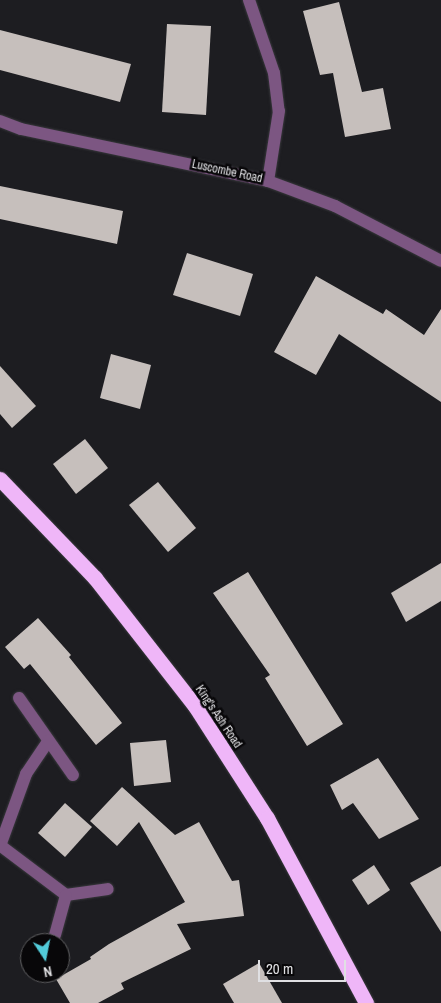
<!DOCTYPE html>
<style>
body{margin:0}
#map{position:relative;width:441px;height:1003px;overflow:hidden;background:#1d1d21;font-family:"Archivo Narrow",sans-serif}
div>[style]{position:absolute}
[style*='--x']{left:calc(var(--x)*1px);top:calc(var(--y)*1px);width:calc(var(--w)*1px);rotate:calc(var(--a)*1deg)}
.building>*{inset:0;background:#c6bfbc}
.roads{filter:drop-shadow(0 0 1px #38383c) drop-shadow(0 0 1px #38383c)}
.street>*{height:12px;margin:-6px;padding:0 6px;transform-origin:6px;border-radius:6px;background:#7c5682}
.highway>*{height:15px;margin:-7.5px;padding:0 7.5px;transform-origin:7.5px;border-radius:7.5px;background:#efb6f8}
span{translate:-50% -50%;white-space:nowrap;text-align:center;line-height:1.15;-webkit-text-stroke:5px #080709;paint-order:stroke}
.street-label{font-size:12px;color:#e0e0e3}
.north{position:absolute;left:20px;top:933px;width:50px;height:50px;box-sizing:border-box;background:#080709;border:1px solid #5e5e60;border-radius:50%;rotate:169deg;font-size:14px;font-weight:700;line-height:20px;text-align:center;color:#e0e0e3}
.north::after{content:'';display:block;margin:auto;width:18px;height:22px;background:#52cbd9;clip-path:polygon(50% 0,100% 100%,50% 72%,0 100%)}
.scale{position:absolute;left:258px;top:960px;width:88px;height:22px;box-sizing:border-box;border:2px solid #e0e0e3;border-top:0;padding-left:6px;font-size:15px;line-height:18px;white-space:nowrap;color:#e0e0e3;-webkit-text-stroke:4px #080709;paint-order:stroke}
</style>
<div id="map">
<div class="building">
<div style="clip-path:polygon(339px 2px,362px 92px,383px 88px,391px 129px,345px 137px,333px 73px,320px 75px,303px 11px)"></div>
<div style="clip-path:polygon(167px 24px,211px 26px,206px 115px,162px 112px)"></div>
<div style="clip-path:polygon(0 30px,131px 64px,120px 102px,0 70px)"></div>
<div style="clip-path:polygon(0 186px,123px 211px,117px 244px,0 219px)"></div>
<div style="clip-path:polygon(187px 253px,253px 274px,240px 316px,173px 295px)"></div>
<div style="clip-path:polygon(316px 276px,383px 314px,386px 309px,424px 335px,441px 309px,441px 402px,339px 334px,316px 375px,274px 352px)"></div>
<div style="clip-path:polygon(111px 354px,151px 365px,140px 409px,100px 398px)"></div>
<div style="clip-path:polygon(0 366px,36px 406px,12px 428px,0 414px)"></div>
<div style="clip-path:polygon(85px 439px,108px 468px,76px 494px,53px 464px)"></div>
<div style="clip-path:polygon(158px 482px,196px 528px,168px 552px,129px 505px)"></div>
<div style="clip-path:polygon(441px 563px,441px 601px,406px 622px,391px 593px)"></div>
<div style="clip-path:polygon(248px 572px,343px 724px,307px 746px,265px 678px,270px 675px,213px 593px)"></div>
<div style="clip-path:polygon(38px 618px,71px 655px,69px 657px,122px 723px,96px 745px,30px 664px,24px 669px,5px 647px)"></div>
<div style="clip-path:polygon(166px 740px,171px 782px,134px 786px,130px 743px)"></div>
<div style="clip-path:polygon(378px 758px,419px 819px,379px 839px,353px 803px,342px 810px,330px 785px)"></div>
<div style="clip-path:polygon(122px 787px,175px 835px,199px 822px,232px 881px,239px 880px,244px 916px,177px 924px,191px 949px,121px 983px,124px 989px,98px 1003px,70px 1003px,56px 979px,91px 959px,90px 957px,109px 944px,185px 902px,139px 822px,117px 846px,90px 821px)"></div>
<div style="clip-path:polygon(65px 803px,92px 827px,65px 857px,38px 833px)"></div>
<div style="clip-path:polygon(374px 865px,390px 890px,368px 905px,352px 880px)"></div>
<div style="clip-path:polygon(441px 866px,441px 932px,410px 883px)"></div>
<div style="clip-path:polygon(259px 963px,282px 1003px,234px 1003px,223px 984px)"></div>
</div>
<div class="roads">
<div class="street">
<div style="--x:249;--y:0;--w:77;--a:71.1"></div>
<div style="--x:274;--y:73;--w:38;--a:83"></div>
<div style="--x:279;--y:111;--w:71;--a:98.9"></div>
<div style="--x:0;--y:121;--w:22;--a:21"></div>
<div style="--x:21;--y:129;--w:252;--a:11.9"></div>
<div style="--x:268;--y:181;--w:72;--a:20.5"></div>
<div style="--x:335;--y:206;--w:119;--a:27.4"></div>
<div style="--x:19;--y:698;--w:94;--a:55"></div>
<div style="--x:0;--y:846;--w:77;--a:-70.1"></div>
<div style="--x:26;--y:774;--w:40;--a:-56"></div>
<div style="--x:1;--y:846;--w:81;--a:37"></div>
<div style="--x:66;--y:895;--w:42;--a:-8.1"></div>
<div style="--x:55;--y:935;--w:41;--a:-74.6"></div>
</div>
<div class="highway">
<div style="--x:0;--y:479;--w:137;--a:46.2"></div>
<div style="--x:95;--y:578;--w:162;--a:52"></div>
<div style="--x:195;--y:706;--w:133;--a:57.3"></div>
<div style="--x:267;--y:818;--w:210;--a:61.8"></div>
</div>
</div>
<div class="street-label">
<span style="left:227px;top:172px;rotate:12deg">Luscombe Road</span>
<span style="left:218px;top:717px;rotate:56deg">King's Ash Road</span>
</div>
<div class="north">N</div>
<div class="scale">20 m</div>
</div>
